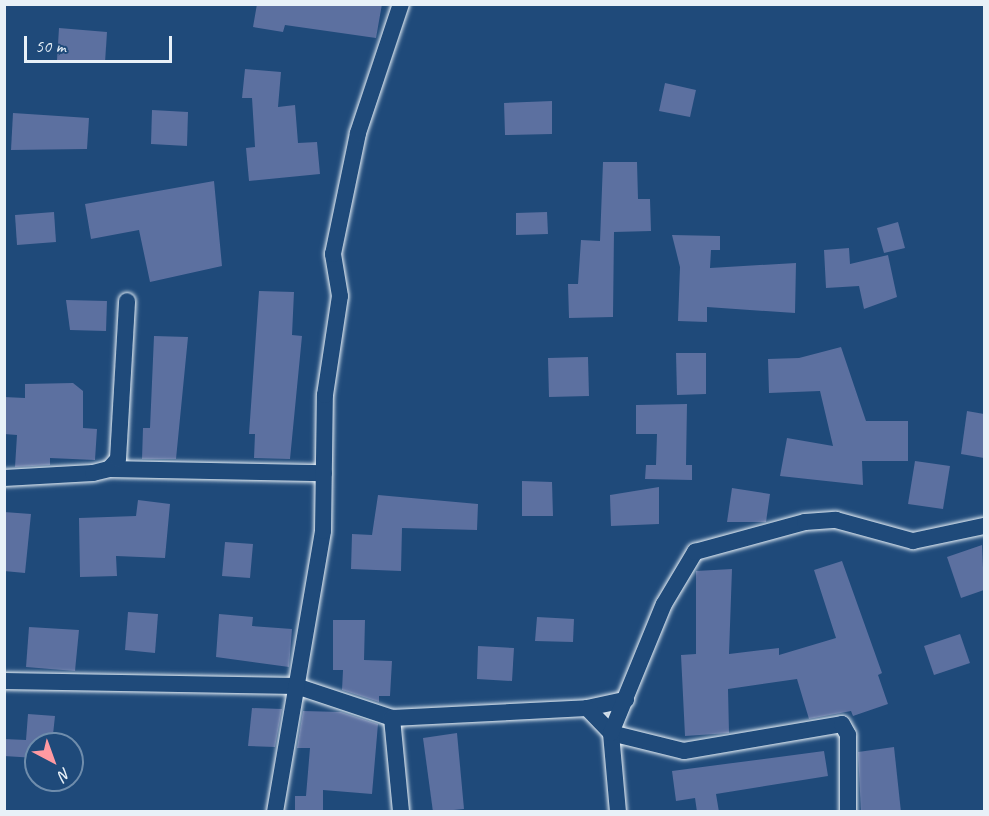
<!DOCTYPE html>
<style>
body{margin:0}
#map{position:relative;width:989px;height:816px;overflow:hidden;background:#1f4a7a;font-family:Caveat,sans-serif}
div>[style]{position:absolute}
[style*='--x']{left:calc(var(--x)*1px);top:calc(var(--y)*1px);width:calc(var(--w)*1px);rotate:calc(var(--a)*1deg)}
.building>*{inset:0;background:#5c70a0}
.roads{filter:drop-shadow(0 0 2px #e8f1f8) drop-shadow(0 0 2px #e8f1f8)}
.minor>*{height:16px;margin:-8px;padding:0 8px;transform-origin:8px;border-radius:8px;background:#1f4a7a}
span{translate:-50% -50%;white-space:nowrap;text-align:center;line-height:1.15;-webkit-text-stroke:6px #1f4a7a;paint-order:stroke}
.frame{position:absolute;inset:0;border:6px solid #e8f1f8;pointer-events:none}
.north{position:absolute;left:24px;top:732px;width:60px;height:60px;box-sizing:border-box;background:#1f4a7a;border:2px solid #6f8dac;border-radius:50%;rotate:139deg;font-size:16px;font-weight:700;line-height:24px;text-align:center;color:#e8f1f8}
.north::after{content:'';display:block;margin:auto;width:21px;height:27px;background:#ff9aa2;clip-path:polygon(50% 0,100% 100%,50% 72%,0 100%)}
.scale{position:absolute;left:24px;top:36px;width:148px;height:27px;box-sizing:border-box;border:3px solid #e8f1f8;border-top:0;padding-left:8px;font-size:18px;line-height:21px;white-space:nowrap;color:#e8f1f8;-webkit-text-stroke:4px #1f4a7a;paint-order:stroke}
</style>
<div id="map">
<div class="building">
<div style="clip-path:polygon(257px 4px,382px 4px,376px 38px,285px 25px,283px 32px,253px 27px)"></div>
<div style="clip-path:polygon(59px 28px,107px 32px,105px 63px,57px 60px)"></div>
<div style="clip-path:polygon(245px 69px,281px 72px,278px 107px,295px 105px,298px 143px,317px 142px,320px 174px,249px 181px,246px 148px,255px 147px,252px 98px,242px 98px)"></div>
<div style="clip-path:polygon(665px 83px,696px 90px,690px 117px,659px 111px)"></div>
<div style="clip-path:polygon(552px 101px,552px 134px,505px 135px,504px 103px)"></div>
<div style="clip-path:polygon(152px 110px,188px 112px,187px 146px,151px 144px)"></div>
<div style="clip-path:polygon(13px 113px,89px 118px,87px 149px,11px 150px)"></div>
<div style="clip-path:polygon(603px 162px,637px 162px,638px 199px,650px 199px,651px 231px,614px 232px,613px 317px,569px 318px,568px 284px,578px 284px,581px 240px,600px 241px)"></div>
<div style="clip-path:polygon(214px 181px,222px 266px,150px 282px,139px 230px,91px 239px,85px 204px)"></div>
<div style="clip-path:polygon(54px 212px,56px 242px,17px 245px,15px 215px)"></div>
<div style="clip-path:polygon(547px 212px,548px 234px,516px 235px,516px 213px)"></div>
<div style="clip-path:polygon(898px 222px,905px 248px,884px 253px,877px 228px)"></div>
<div style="clip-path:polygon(672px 235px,720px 236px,720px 250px,711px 250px,710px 268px,796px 263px,795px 313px,707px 307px,707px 322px,678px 321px,680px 267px)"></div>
<div style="clip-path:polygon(849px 248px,850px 264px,888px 255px,897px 297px,864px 309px,859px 286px,826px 288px,824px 250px)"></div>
<div style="clip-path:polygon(259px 291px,294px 292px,292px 335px,302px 336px,290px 459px,254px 458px,255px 434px,249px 434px)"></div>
<div style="clip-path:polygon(66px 300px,107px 301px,106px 331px,70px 330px)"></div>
<div style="clip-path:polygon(154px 336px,188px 337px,176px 459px,142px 459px,143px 428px,150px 428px)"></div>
<div style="clip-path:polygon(841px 347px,866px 421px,908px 421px,908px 461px,862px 461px,863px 485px,780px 476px,787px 438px,833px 446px,820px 391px,769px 393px,768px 359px,799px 358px)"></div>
<div style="clip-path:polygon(676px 353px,706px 353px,706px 394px,677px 395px)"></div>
<div style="clip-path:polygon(588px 357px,589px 396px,549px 397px,548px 358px)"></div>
<div style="clip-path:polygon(73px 383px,83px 391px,83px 428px,97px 429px,95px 460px,50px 458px,50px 465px,15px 467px,17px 435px,4px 434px,4px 397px,25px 398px,25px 384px)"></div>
<div style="clip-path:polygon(687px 404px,686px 465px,692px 465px,692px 480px,645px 479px,646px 465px,656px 465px,657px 434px,636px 434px,636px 405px)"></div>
<div style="clip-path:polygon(967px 411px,984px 414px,984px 458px,961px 454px)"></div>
<div style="clip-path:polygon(915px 461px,950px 466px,943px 509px,908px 504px)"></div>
<div style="clip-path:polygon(522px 481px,552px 482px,553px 516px,522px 516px)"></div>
<div style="clip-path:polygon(659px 487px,659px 524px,611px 526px,610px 495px)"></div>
<div style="clip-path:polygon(732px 488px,770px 494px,766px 522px,727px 522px)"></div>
<div style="clip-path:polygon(378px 495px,478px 504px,477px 530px,402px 528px,401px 571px,351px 569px,352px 534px,372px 535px)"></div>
<div style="clip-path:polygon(138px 500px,170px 504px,165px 558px,116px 556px,117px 576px,80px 577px,79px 518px,136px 516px)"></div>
<div style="clip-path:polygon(4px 512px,31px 514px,25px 573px,4px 571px)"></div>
<div style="clip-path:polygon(225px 542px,253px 544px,250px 578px,222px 576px)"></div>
<div style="clip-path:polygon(982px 545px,984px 590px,961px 598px,947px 557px)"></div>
<div style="clip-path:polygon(842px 561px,882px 673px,878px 675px,888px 704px,853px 716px,851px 711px,809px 719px,797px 679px,728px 689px,729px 733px,685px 736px,681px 655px,696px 654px,696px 571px,732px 569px,729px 654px,779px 648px,779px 655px,836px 638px,814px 570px)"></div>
<div style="clip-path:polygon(128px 612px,158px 614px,155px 653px,125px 650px)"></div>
<div style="clip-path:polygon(219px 614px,253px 617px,252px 626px,292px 629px,289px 667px,216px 657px)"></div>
<div style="clip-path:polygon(537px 617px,574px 619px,573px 642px,535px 641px)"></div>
<div style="clip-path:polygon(333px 620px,365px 620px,364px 660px,392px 661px,390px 696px,379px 696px,379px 702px,342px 690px,343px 670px,333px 670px)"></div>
<div style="clip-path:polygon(29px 627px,79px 630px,75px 671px,26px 667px)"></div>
<div style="clip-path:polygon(960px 634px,970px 663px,934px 675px,924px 646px)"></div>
<div style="clip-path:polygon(478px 646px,514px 648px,512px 681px,477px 679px)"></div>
<div style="clip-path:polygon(252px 708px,282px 709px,275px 747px,248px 746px)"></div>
<div style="clip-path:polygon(303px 711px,341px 712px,378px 724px,372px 794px,323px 790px,323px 812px,295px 812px,295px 796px,306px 796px,310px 748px,297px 748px)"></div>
<div style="clip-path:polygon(28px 714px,55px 716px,52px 744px,36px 744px,36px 758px,4px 756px,4px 739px,26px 740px)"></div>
<div style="clip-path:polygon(457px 733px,464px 809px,433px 812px,423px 738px)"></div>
<div style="clip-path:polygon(894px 747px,901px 812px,861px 812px,858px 752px)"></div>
<div style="clip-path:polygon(824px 751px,828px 776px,716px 794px,719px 812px,697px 812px,695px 798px,676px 801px,672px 771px)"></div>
</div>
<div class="roads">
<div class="minor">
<div style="--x:109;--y:469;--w:215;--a:1.1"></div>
<div style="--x:4;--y:478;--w:89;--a:-3.2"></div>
<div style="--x:93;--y:473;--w:16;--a:-14"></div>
<div style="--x:109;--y:469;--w:13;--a:-48"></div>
<div style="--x:118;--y:459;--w:158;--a:-86.7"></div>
<div style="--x:4;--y:681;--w:292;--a:1"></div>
<div style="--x:296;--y:686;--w:101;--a:18.4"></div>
<div style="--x:392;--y:718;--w:195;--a:-2.9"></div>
<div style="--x:587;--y:708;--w:40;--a:-12"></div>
<div style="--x:587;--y:708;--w:35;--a:46"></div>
<div style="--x:611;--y:733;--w:75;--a:13.9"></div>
<div style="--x:684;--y:751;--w:160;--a:-9.7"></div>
<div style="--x:842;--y:724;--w:13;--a:61"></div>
<div style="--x:848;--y:735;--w:77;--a:90"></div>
<div style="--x:392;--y:718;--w:94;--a:84.5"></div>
<div style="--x:275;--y:812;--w:285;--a:-80.3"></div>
<div style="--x:323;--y:531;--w:136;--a:-89.2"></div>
<div style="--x:325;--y:395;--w:100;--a:-81.4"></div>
<div style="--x:340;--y:296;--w:43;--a:-99.5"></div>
<div style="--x:333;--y:254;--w:124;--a:-78.3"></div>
<div style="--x:358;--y:133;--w:136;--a:-71.6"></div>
<div style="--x:618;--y:812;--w:79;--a:-95.1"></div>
<div style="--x:611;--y:733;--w:139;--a:-67.7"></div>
<div style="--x:664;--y:604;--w:61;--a:-59.2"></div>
<div style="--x:695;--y:552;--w:114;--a:-15.3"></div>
<div style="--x:805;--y:522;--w:31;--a:-4"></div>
<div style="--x:836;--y:520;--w:80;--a:15.3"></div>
<div style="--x:913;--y:541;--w:73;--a:-11.9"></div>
</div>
</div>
<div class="frame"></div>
<div class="north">N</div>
<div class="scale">50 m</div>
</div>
